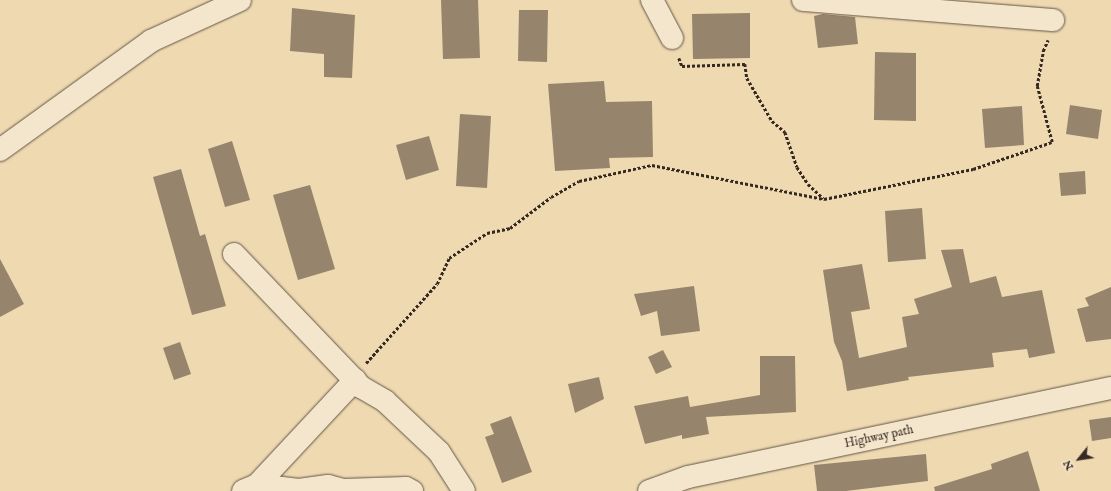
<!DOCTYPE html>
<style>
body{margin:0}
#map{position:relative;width:1111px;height:491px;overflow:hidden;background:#eed9b1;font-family:"IM FELL English",serif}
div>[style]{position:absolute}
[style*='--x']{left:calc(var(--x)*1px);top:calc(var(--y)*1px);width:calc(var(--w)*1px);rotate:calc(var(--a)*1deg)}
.building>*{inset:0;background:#96856c}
.path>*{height:2.5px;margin-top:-1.25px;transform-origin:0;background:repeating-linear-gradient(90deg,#362921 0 3px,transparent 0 5px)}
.roads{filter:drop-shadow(0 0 1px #645545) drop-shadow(0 0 1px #645545)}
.street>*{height:22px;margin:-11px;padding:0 11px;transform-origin:11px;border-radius:11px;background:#f4e6cc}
.secondary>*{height:22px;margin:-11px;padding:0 11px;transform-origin:11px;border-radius:11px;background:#f4e6cc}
span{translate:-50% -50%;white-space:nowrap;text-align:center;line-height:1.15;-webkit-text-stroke:3px #f4e6cc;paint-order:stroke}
.street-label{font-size:12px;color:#362921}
.north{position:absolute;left:1059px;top:439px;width:40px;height:40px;-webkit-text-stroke:3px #f4e6cc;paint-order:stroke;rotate:240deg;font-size:11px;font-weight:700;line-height:16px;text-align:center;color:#362921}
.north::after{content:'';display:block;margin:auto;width:14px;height:18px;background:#362921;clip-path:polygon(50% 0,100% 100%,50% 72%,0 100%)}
</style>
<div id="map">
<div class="building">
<div style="clip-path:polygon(441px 0,478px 0,480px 58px,443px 59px)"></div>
<div style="clip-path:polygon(292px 8px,355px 15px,352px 78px,324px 77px,324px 54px,290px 51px)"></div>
<div style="clip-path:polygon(519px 10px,548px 10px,547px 62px,518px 61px)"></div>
<div style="clip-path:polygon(750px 13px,750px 58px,693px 59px,692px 14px)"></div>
<div style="clip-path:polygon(823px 14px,855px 17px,858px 44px,818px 48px,814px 16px)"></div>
<div style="clip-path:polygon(875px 52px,916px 53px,916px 121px,874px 120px)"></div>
<div style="clip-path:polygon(604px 81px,606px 102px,652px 101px,653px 157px,609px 158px,610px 168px,555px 171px,548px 84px)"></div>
<div style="clip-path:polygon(1070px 105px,1102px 110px,1098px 139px,1066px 134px)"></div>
<div style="clip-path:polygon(1022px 106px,1024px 145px,985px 148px,982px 109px)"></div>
<div style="clip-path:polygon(460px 114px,491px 116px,487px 188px,456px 186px)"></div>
<div style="clip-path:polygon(429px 136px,439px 170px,406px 180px,396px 145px)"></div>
<div style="clip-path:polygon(232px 141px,250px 200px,225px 207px,208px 149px)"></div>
<div style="clip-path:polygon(181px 169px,200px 236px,205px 234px,226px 306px,192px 315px,153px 177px)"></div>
<div style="clip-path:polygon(1085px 171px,1086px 194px,1061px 196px,1059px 173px)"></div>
<div style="clip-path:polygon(310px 185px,335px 269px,298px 280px,273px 195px)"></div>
<div style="clip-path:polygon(922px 208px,926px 259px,888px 262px,885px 211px)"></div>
<div style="clip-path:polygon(963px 249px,970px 283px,996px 276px,1002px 297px,1042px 290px,1055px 353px,1029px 358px,1027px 349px,992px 353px,994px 367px,908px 377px,909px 380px,847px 391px,842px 361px,834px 342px,823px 270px,862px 264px,870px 309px,851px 312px,859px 358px,907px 347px,902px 317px,919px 314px,914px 299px,952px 287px,941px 250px)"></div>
<div style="clip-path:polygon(0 259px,24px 304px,0 317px)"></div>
<div style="clip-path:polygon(694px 286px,700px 331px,661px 336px,657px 311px,641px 316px,634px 294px)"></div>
<div style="clip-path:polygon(1111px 287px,1111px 339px,1086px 342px,1077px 309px,1089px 306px,1085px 298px)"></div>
<div style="clip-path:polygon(180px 342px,191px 374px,174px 380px,163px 348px)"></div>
<div style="clip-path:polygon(663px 350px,672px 367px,656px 374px,648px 357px)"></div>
<div style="clip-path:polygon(760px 356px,795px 356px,796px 412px,706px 417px,709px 434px,682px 439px,682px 435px,645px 444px,634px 406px,688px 396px,690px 407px,760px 395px)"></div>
<div style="clip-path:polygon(599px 377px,604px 399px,575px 413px,568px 384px)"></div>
<div style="clip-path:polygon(511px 416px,532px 472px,502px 483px,485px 437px,494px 434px,490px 424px)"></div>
<div style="clip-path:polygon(1111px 417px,1111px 438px,1092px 441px,1089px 420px)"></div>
<div style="clip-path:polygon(1028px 451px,1040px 491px,935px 491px,934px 487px,992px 469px,991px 464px)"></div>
<div style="clip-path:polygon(926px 454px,928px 481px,846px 491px,817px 491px,814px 465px)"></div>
</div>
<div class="path">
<div style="--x:679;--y:58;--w:9;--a:69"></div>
<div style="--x:682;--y:66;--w:63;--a:-1.8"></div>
<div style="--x:745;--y:64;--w:14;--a:82"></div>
<div style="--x:747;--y:78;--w:50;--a:59.8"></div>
<div style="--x:772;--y:121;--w:17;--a:40"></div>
<div style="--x:785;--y:132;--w:37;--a:71"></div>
<div style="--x:797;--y:167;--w:20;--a:57"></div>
<div style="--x:808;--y:184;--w:21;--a:43"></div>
<div style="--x:366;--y:363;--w:106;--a:-48.1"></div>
<div style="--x:437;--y:284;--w:29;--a:-65"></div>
<div style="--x:449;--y:258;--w:45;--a:-33.3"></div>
<div style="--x:487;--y:233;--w:24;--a:-12"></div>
<div style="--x:510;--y:228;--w:51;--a:-37.1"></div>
<div style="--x:551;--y:197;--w:32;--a:-30"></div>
<div style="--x:579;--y:181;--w:75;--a:-12.4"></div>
<div style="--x:652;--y:165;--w:175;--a:11.2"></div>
<div style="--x:824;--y:199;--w:152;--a:-11.4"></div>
<div style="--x:973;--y:169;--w:83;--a:-18.9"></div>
<div style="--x:1052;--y:142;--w:58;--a:-105"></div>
<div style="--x:1037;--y:86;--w:36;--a:-80"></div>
<div style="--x:1043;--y:51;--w:12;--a:-66"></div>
</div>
<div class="roads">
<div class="street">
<div style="--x:652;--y:0;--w:43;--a:62.2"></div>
<div style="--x:803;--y:0;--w:251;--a:4.6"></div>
<div style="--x:0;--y:150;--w:186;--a:-35.8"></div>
<div style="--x:151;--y:41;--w:98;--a:-24.7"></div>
<div style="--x:234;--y:254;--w:184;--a:46.3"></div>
<div style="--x:361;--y:387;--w:28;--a:30"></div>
<div style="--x:385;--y:401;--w:74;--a:43.4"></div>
<div style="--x:439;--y:452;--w:46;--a:57.3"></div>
<div style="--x:257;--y:485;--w:144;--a:-47"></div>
<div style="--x:243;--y:491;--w:15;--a:-23"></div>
<div style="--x:257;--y:485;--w:42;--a:6.8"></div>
<div style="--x:299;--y:490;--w:29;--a:-8"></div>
<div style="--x:328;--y:486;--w:16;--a:15"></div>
<div style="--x:343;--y:490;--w:63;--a:-1.8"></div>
<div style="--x:406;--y:488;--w:7;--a:27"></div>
</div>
<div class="secondary">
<div style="--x:649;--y:491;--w:41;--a:-19.7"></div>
<div style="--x:688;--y:477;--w:432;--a:-11.9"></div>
</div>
</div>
<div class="street-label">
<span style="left:879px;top:437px;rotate:-12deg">Highway path</span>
</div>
<div class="north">N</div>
</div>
